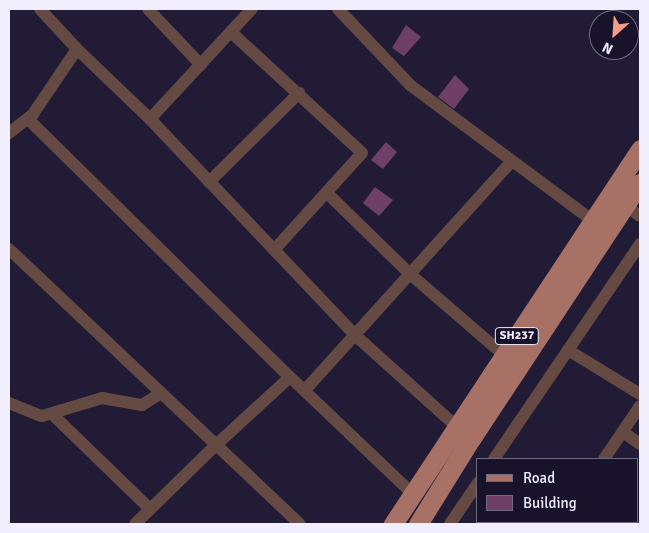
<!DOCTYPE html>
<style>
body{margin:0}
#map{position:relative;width:649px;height:533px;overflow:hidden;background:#211b35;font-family:Signika,sans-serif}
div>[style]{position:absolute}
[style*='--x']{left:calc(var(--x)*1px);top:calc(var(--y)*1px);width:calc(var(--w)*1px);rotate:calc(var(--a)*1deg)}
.building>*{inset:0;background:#6e4066}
.street>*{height:12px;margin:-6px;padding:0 6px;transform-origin:6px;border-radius:6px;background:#644a43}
.primary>*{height:19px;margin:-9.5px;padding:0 9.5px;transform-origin:9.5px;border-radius:9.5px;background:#a77265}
span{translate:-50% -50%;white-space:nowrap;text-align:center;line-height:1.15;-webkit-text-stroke:4px #18122b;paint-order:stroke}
.shield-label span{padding:1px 4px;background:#18122b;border:1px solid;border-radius:4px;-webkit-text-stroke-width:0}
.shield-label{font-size:12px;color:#f1effd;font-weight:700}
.frame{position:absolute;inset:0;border:10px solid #f1effd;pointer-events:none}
.legend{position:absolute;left:476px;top:458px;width:162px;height:65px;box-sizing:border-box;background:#18122b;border:1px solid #6f6a7f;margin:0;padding:6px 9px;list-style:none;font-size:15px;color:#f1effd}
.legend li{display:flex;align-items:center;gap:10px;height:25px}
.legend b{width:25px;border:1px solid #6f6a7f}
.north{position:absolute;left:589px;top:10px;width:50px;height:50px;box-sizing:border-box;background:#18122b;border:1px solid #6f6a7f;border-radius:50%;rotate:206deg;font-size:14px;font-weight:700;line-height:20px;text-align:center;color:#f1effd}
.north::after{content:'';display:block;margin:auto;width:18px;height:22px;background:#f49e89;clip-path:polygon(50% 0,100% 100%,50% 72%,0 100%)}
</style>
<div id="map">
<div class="building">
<div style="clip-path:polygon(406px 25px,421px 37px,404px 56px,392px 48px)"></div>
<div style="clip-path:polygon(455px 75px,469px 89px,454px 109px,438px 97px)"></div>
<div style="clip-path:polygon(386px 142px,397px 152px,383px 169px,371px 160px)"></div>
<div style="clip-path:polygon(375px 187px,393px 200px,379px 216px,363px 203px)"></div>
</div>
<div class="street">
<div style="--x:40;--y:9;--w:54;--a:47.2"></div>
<div style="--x:77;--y:49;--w:101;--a:43.8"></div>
<div style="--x:150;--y:119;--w:299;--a:46.5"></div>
<div style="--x:356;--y:336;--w:136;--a:42"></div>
<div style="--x:148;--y:9;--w:77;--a:46.6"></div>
<div style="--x:338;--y:9;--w:105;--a:46.5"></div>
<div style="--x:410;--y:85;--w:228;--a:36.6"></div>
<div style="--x:231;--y:32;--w:178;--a:42.7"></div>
<div style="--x:362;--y:153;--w:131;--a:132.2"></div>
<div style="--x:28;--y:119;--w:368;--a:44.6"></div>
<div style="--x:290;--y:377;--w:170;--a:43.6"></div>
<div style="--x:150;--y:119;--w:150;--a:-47.2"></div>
<div style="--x:9;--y:133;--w:31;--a:-38"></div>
<div style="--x:33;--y:114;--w:78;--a:-55.9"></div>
<div style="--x:209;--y:182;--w:127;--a:-44.7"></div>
<div style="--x:327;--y:193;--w:116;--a:44.3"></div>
<div style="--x:410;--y:274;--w:124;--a:40.8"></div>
<div style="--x:626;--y:206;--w:17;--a:36"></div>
<div style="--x:9;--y:249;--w:400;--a:43.4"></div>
<div style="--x:568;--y:350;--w:84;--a:31.4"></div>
<div style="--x:305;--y:390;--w:307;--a:-47.9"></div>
<div style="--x:9;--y:403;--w:35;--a:22"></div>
<div style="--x:42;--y:416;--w:63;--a:-16.7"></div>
<div style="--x:102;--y:398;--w:41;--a:9.9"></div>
<div style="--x:142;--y:405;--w:22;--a:-32"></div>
<div style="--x:52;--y:414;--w:136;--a:44.1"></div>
<div style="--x:623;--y:432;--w:21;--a:35"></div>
<div style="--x:494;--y:459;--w:260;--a:-55.8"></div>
<div style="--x:604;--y:459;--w:64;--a:-55.8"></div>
<div style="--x:579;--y:522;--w:4;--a:27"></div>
<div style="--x:135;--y:524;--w:113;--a:-44.3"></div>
<div style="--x:216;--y:445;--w:100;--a:-42.6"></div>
<div style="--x:450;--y:524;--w:50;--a:-55.7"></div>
<div style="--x:559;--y:524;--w:3;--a:-45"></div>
</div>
<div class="primary">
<div style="--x:393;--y:524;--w:449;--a:-56.6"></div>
<div style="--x:418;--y:524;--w:100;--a:-58.1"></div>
<div style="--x:471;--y:439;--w:307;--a:-56.6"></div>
</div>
<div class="shield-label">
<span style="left:517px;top:336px">SH237</span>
</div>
<div class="frame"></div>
<ul class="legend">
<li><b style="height:6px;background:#a77265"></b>Road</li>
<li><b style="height:14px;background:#6e4066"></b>Building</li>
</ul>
<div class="north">N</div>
</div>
